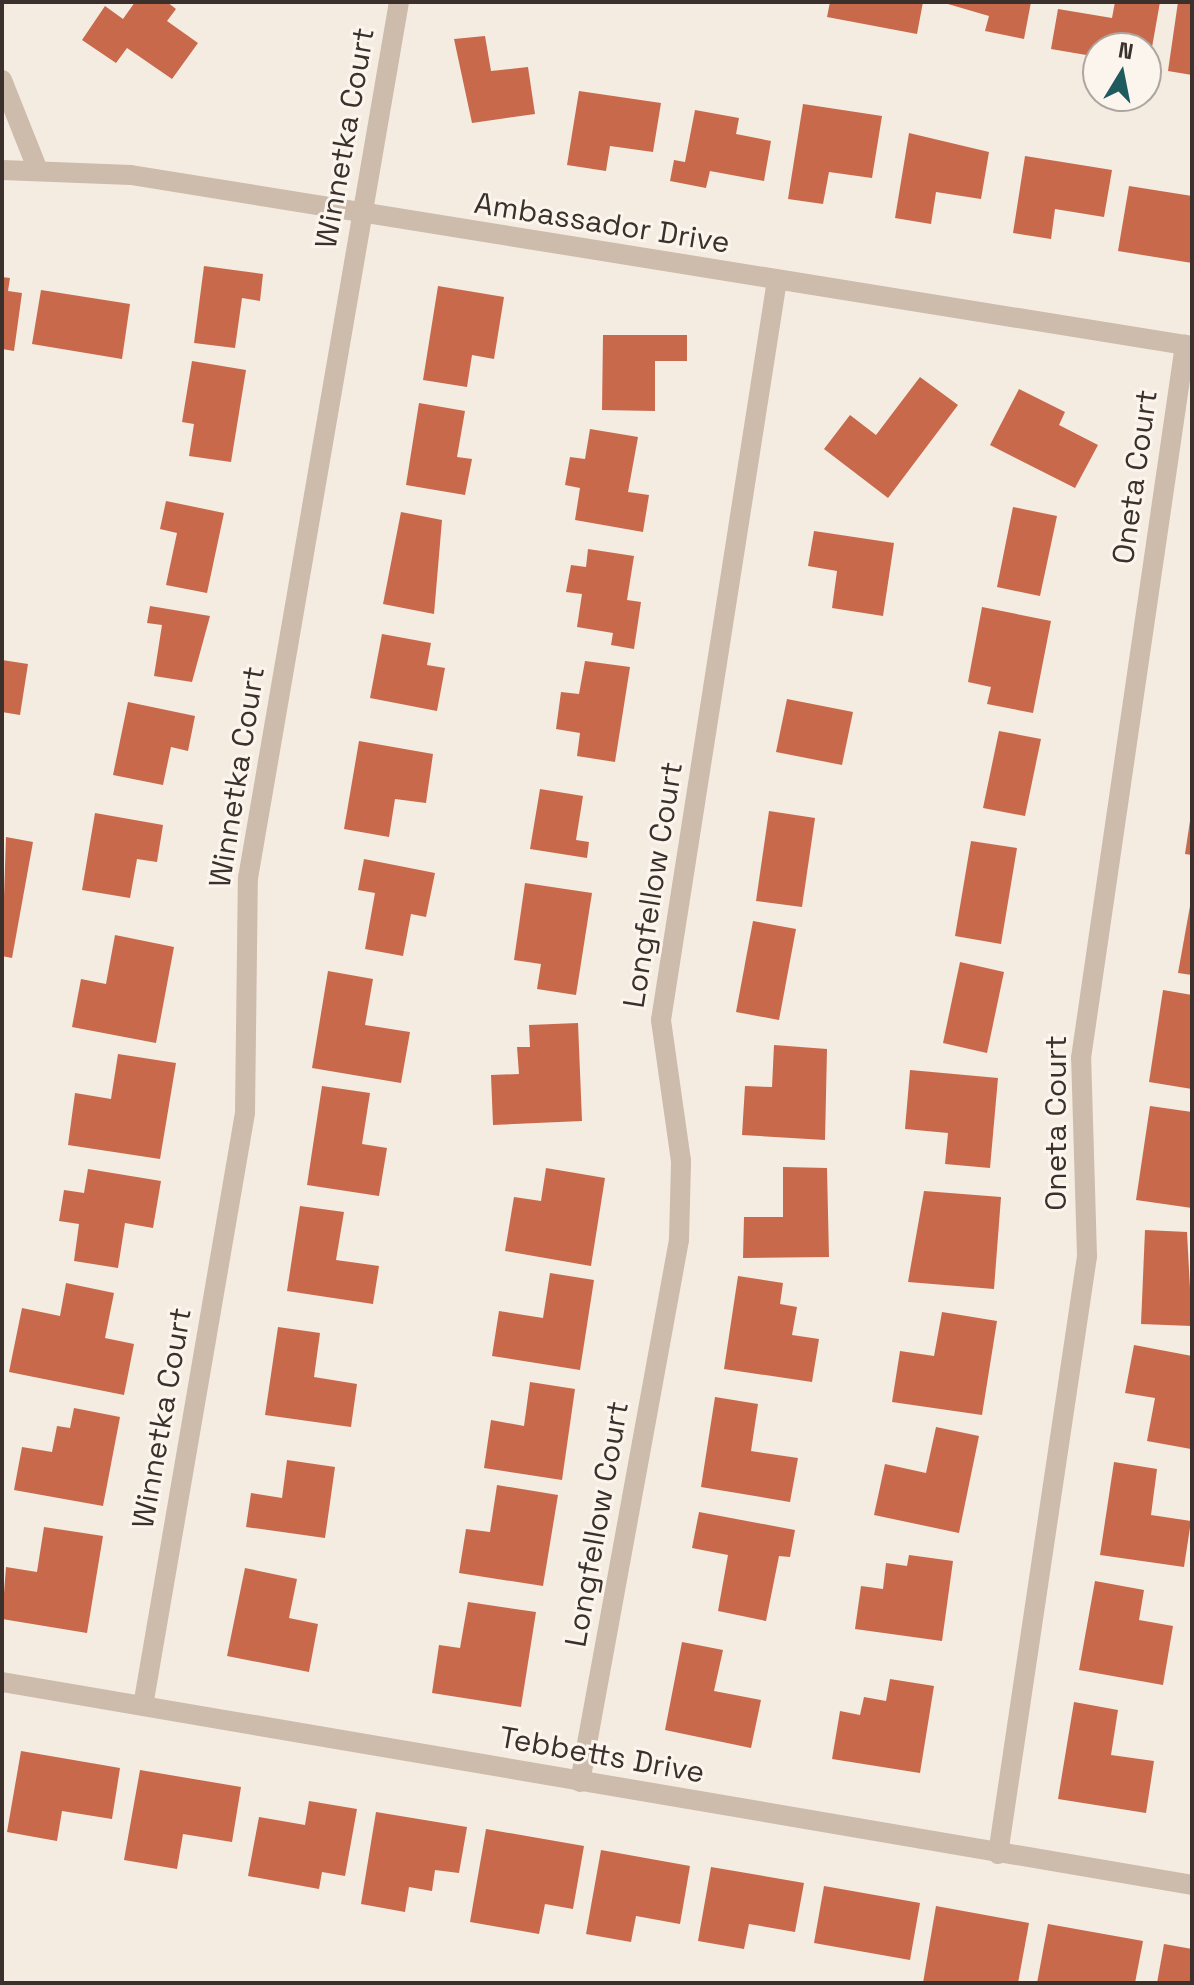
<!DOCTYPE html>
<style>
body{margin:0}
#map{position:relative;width:1194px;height:1985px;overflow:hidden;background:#f4ebe1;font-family:"Space Grotesk",sans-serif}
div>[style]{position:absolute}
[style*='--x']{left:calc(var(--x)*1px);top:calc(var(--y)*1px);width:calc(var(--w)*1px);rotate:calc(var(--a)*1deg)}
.building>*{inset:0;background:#c8694b}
.street>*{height:20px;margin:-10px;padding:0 10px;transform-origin:10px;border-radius:10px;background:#cdbbac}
span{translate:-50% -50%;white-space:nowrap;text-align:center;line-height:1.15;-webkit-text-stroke:6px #fbf5ee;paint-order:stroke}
.street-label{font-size:30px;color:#3b302b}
.frame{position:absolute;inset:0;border:4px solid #3b302b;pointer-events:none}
.north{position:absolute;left:1082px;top:32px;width:80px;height:80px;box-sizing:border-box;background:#fbf5ee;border:2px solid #aea6a0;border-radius:50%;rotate:10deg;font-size:22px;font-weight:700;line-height:32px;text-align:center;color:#3b302b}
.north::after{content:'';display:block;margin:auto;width:28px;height:36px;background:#1f5a5e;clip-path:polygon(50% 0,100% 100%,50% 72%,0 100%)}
</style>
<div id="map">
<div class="building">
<div style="clip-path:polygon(135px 2px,167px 2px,176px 9px,167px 21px,198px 43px,172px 79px,127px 48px,116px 63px,82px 40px,105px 6px,123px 19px)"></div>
<div style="clip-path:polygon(830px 2px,923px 2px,917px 34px,827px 17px)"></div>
<div style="clip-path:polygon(941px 2px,1031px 2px,1024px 39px,985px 31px,989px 16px)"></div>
<div style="clip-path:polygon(1115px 2px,1160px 2px,1148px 70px,1146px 48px,1098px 48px,1098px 57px,1051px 49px,1058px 9px,1112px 18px)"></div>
<div style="clip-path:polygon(1178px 2px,1192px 2px,1192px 75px,1168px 71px)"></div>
<div style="clip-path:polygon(485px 36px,491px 71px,528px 67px,535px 114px,472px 123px,454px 39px)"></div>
<div style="clip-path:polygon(579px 91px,661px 103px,653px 152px,610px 146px,606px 171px,567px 165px)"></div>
<div style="clip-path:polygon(803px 104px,882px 116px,872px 178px,829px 172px,823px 204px,788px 199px)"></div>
<div style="clip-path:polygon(695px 110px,739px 118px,736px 134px,771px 141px,764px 181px,710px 171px,706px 188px,670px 181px,674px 160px,685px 162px)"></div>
<div style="clip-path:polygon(909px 133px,989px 152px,981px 199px,936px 192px,931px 224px,895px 218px)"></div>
<div style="clip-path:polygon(1025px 156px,1112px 170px,1104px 217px,1055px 209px,1051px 239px,1013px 233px)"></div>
<div style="clip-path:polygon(1129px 186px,1192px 196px,1192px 263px,1118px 251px)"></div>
<div style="clip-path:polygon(204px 266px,263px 274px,260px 301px,242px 298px,235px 348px,194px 343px)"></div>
<div style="clip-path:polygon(2px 277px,10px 278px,8px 291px,22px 293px,14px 351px,2px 349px)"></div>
<div style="clip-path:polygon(438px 286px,504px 297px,494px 359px,472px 355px,467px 387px,423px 380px)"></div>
<div style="clip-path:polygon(41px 290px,130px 304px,122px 359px,32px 344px)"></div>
<div style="clip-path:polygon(603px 335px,687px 335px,687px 361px,655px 361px,655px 411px,602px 410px)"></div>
<div style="clip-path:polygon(192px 361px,246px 370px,231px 462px,189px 456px,194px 424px,182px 422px)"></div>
<div style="clip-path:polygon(920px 377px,958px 405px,888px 498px,824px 449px,850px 415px,876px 435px)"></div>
<div style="clip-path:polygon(1019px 389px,1065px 412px,1059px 425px,1098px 445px,1075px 488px,990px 445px)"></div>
<div style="clip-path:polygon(419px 403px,465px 411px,457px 457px,472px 459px,465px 495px,406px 485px)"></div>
<div style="clip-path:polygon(590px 429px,638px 437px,628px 492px,649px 495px,643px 532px,575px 520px,580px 488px,565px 485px,570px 457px,585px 459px)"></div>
<div style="clip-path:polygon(166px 501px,224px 513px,207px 593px,166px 585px,177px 533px,160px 529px)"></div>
<div style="clip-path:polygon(1013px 507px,1057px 516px,1040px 596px,997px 587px)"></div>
<div style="clip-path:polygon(401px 512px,442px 520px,434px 614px,383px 604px)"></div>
<div style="clip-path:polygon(814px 531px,894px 543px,883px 616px,832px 608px,837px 571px,808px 566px)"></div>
<div style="clip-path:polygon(588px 549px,634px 556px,627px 600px,641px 602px,634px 649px,611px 645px,613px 633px,577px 627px,582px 594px,566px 592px,571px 565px,586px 567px)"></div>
<div style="clip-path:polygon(150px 606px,210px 616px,192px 682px,154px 676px,162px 625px,147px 623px)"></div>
<div style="clip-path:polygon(982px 607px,1051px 621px,1033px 713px,987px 704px,991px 687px,968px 682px)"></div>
<div style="clip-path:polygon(382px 634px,431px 643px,427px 665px,445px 668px,437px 711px,370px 698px)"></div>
<div style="clip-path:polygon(2px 660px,28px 664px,20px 715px,2px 712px)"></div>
<div style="clip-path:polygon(585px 661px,630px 667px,615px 762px,577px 756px,580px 733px,556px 729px,561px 692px,579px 694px)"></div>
<div style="clip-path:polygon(787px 699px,853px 712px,842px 765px,776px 752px)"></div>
<div style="clip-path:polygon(128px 702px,195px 716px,188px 751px,171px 747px,163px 785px,113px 775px)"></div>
<div style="clip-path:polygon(999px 731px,1041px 739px,1025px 816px,983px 808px)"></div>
<div style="clip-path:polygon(359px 741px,433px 754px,426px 803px,395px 799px,389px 837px,344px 829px)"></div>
<div style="clip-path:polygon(540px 789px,583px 796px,576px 840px,589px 842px,587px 858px,530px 849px)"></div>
<div style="clip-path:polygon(769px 811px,815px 818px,802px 907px,756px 901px)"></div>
<div style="clip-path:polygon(95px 813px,163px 825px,157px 862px,137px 859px,130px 898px,82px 890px)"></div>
<div style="clip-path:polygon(1190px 821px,1192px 822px,1192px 855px,1185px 854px)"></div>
<div style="clip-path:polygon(6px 837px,33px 842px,12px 958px,2px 956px)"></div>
<div style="clip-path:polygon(971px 841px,1017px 848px,1001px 944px,955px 936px)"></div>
<div style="clip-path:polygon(364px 859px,435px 873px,426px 917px,411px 914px,403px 956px,365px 949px,375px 893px,358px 890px)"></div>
<div style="clip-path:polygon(525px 883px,592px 893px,576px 995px,537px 989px,541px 964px,514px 960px)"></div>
<div style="clip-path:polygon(1192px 895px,1192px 975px,1178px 973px)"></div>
<div style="clip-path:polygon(753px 921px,796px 929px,779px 1020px,736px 1012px)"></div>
<div style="clip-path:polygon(115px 935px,174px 947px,156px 1043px,72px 1027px,81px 979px,106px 984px)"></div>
<div style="clip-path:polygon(960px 962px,1004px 972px,987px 1053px,943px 1043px)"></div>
<div style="clip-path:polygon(328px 971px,373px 979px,365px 1025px,410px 1032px,401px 1083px,312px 1068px)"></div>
<div style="clip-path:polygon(1163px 990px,1192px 995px,1192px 1089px,1149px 1082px)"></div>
<div style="clip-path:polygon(578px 1023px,582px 1121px,493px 1125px,491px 1075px,519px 1074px,517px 1047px,530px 1047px,529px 1025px)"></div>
<div style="clip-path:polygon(774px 1045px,827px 1049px,825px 1140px,742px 1135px,745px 1086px,772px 1087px)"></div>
<div style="clip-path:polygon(118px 1054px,176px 1063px,160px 1159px,68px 1145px,75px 1093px,111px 1099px)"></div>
<div style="clip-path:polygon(910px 1070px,998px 1078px,990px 1168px,945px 1164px,948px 1133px,905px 1129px)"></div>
<div style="clip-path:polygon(322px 1086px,370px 1093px,362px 1144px,387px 1148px,379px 1196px,307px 1185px)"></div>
<div style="clip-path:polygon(1150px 1106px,1192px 1112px,1192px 1208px,1136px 1200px)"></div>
<div style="clip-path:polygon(783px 1167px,827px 1168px,829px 1257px,743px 1258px,744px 1217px,783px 1217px)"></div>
<div style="clip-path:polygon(546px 1168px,605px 1178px,591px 1266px,505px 1251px,514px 1197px,541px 1201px)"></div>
<div style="clip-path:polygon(88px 1169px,161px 1181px,153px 1228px,125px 1223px,118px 1268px,74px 1261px,79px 1224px,59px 1221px,64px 1190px,84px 1193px)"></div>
<div style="clip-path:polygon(924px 1191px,1001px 1197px,994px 1289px,908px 1282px)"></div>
<div style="clip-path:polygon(300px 1206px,344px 1212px,336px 1260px,379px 1266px,373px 1304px,287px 1291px)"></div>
<div style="clip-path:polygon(1145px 1230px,1187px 1232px,1192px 1326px,1141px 1324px)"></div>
<div style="clip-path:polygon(550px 1273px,594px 1280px,580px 1370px,492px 1356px,499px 1311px,543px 1318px)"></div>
<div style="clip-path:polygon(738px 1276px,783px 1283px,780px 1304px,797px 1307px,792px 1335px,819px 1339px,812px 1382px,724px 1369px)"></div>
<div style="clip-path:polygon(66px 1283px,114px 1293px,105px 1338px,134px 1344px,124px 1395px,9px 1372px,22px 1308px,60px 1316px)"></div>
<div style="clip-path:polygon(942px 1312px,997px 1321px,982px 1415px,892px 1402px,900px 1351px,934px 1356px)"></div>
<div style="clip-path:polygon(278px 1327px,320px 1333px,314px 1377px,357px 1384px,351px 1427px,265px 1415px)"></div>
<div style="clip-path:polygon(1134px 1345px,1192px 1356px,1191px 1449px,1147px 1441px,1155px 1398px,1125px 1393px)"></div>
<div style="clip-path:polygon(530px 1382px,575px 1389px,562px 1480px,484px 1468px,491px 1420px,524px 1426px)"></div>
<div style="clip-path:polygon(715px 1397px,758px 1404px,751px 1451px,798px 1458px,790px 1502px,701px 1487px)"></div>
<div style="clip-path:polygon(74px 1408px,120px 1417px,103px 1506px,14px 1490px,22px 1447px,52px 1452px,57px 1426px,70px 1428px)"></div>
<div style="clip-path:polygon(936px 1427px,979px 1436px,959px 1533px,874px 1515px,885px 1464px,926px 1473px)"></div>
<div style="clip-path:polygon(287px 1460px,335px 1467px,325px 1538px,246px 1527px,251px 1493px,282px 1498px)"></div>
<div style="clip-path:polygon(1114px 1462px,1157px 1469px,1151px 1515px,1191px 1521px,1184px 1567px,1100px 1555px)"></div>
<div style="clip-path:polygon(497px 1485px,558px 1495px,543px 1586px,459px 1573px,466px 1529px,490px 1532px)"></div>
<div style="clip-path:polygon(699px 1512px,795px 1530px,790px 1557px,779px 1556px,766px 1621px,718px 1611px,728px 1555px,692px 1548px)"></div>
<div style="clip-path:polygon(44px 1527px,103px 1536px,87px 1633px,2px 1619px,6px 1567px,37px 1572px)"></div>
<div style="clip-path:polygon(909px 1555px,953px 1561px,942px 1641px,855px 1629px,861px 1586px,883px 1589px,886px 1563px,907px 1566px)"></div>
<div style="clip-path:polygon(245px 1568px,297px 1579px,289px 1618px,318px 1624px,309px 1672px,227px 1656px)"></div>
<div style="clip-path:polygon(1095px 1581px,1144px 1590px,1139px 1620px,1173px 1626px,1163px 1685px,1079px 1670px)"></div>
<div style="clip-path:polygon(468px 1602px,536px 1612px,521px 1707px,432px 1693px,439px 1645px,460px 1648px)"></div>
<div style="clip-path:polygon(682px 1642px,723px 1650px,714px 1691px,761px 1700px,751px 1748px,665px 1730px)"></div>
<div style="clip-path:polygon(890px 1679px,934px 1686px,920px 1773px,832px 1759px,840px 1711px,860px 1715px,864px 1697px,886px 1701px)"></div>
<div style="clip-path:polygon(1074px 1702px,1118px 1710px,1111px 1755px,1154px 1761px,1146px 1813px,1058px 1799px)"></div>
<div style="clip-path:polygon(21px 1751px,120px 1768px,112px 1819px,62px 1811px,57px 1841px,7px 1832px)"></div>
<div style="clip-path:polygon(140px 1770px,241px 1787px,232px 1842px,183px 1834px,177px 1869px,124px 1860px)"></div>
<div style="clip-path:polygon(309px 1801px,357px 1809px,345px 1876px,322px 1872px,319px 1889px,248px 1876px,259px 1817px,305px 1825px)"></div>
<div style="clip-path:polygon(376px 1812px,467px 1827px,459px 1873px,435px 1870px,432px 1891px,409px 1887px,405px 1912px,361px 1904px)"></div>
<div style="clip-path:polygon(486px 1829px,584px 1846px,573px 1909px,545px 1904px,539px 1934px,470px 1922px)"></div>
<div style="clip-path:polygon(601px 1850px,690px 1866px,680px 1924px,636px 1916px,631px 1942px,586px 1934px)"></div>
<div style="clip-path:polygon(711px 1867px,804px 1883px,795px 1932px,749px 1924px,744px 1949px,698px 1941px)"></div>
<div style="clip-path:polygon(824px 1886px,920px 1903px,910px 1960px,814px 1943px)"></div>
<div style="clip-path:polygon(936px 1906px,1029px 1923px,1018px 1983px,923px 1983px)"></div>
<div style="clip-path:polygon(1048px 1924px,1143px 1941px,1135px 1983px,1037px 1983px)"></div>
<div style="clip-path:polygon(1164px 1944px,1192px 1949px,1192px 1983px,1157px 1983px)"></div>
</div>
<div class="street">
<div style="--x:2;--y:80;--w:95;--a:68.3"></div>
<div style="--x:2;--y:170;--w:129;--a:2.2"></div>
<div style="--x:131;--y:175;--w:1075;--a:9.16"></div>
<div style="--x:2;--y:1682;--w:1207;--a:9.68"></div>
<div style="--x:143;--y:1706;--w:602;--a:-80.24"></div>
<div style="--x:245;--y:1113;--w:235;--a:-89.3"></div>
<div style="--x:248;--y:878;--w:889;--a:-80.22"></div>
<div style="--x:580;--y:1782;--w:551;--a:-79.65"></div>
<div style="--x:679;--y:1240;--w:79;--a:-88.5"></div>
<div style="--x:681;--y:1161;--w:142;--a:-98.1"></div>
<div style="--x:661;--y:1020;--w:749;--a:-81.09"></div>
<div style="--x:998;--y:1854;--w:605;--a:-81.53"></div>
<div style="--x:1087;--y:1256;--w:198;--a:-91.7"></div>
<div style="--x:1081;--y:1058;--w:721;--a:-81.7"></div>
</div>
<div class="street-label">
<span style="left:345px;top:138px;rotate:-80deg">Winnetka Court</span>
<span style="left:602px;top:223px;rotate:9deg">Ambassador Drive</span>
<span style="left:1135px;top:477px;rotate:-82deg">Oneta Court</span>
<span style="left:237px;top:777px;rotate:-81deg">Winnetka Court</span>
<span style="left:653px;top:885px;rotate:-81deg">Longfellow Court</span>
<span style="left:1056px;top:1123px;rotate:-90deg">Oneta Court</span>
<span style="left:162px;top:1418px;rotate:-80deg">Winnetka Court</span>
<span style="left:597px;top:1524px;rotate:-80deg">Longfellow Court</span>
<span style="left:602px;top:1755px;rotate:10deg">Tebbetts Drive</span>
</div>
<div class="frame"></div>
<div class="north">N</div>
</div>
